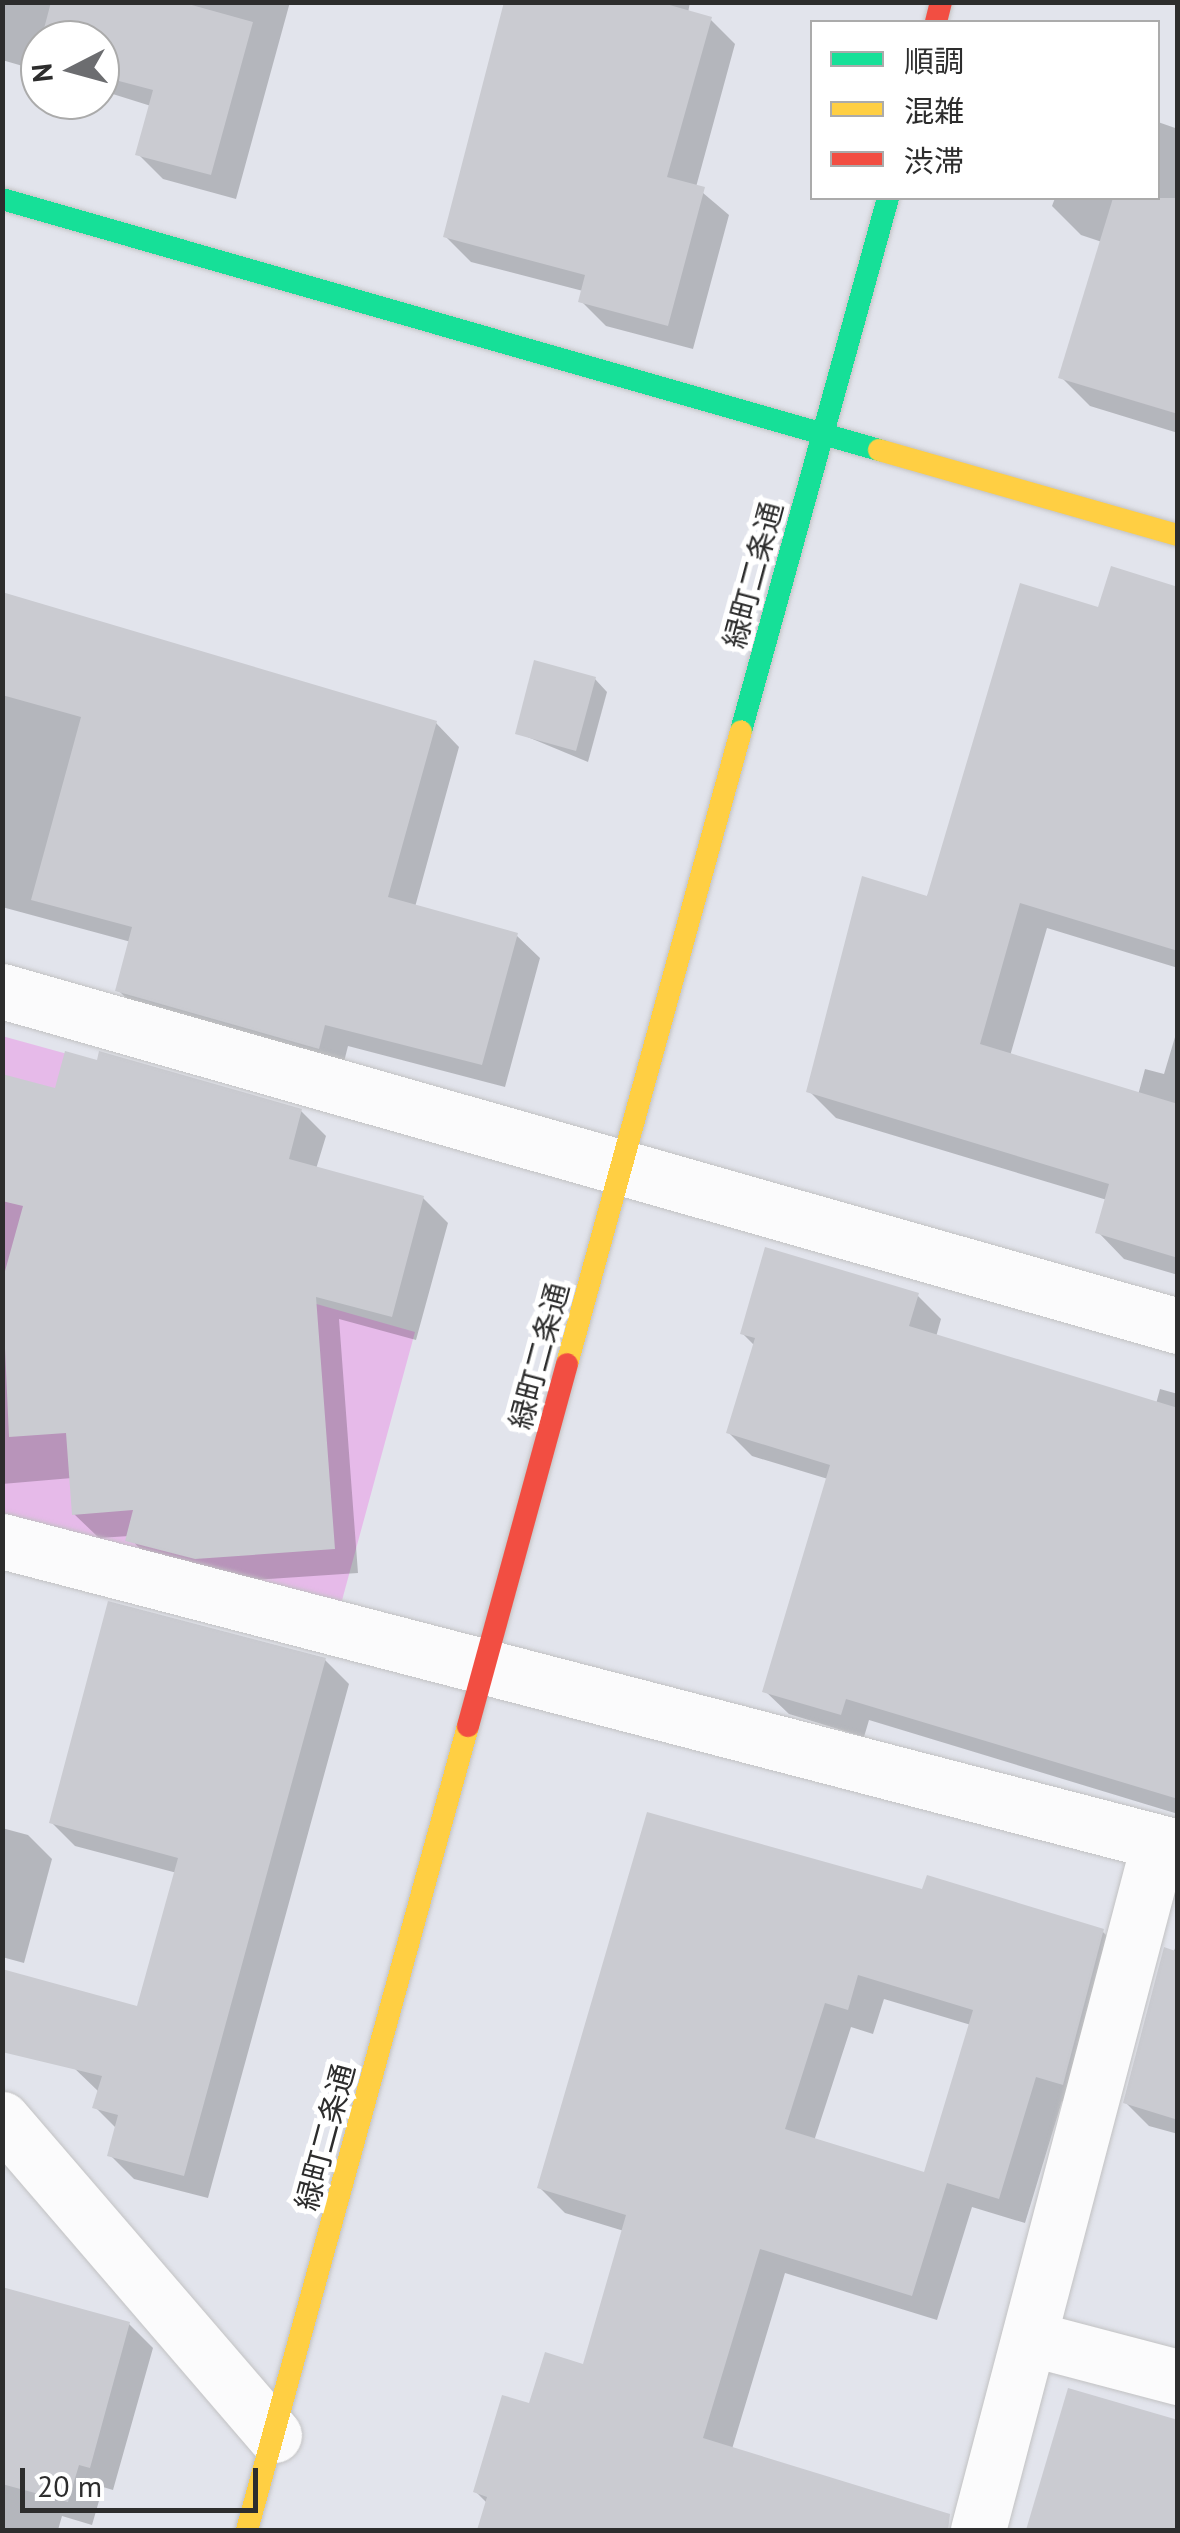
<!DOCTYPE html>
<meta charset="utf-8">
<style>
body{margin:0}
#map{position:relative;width:1180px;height:2533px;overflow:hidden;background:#e2e4ec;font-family:"PT Sans","Noto Sans JP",sans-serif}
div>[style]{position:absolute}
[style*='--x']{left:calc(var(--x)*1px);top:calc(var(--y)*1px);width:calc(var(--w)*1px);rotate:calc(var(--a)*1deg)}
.green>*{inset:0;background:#e6bae9}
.shadow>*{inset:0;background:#0003}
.building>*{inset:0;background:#cacbd1}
.roads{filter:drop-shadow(0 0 2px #c2c2c3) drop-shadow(0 0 2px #c2c2c3)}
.street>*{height:55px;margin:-27.5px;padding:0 27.5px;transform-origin:27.5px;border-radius:27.5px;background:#fbfbfc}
.fast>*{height:22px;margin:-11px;padding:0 11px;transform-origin:11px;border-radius:11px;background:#16e098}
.slow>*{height:22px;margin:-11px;padding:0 11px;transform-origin:11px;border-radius:11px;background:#ffcf43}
.jam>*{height:22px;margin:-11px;padding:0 11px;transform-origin:11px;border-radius:11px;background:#f24e42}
span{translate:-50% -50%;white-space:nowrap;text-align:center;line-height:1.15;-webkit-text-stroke:10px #fff;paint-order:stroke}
.street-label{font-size:30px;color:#2d2d2d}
.frame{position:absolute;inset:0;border:5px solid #2d2d2d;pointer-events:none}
.legend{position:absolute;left:810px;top:20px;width:350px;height:180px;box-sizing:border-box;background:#fff;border:2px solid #ababab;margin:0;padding:12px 18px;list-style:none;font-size:30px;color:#2d2d2d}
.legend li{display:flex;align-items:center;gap:20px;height:50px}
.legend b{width:50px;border:2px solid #ababab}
.north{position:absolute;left:20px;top:20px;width:100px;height:100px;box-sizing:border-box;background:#fff;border:2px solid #ababab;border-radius:50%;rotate:264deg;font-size:28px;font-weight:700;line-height:40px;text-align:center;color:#2d2d2d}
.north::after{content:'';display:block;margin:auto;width:35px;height:45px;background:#6c6d70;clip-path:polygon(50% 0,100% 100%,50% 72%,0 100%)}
.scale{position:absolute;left:20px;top:2468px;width:238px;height:45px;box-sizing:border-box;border:5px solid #2d2d2d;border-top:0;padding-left:12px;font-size:30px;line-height:35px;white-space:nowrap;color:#2d2d2d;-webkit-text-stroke:8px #fff;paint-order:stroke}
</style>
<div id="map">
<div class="green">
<div style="clip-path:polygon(2px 1036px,216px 1095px,168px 1262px,415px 1332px,341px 1604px,3px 1516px)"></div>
</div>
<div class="shadow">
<div style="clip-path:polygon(2px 2px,290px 2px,236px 199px,163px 179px,138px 154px,151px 106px,100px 90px,100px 40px,40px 40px,40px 71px,2px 60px)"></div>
<div style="clip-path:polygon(507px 2px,690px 2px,688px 13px,710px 19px,735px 44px,696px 187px,729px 215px,693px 349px,606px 326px,581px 301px,583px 291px,471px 262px,446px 237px)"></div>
<div style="clip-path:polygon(1158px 122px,1178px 129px,1178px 433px,1090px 406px,1061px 377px,1102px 242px,1081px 235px,1052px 206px,1055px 198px,1158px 198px)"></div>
<div style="clip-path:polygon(1178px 589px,1178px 968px,1047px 928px,1010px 1056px,1138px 1095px,1145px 1069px,1164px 1074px,1178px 1027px,1178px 1275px,1124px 1259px,1098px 1232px,1107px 1200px,836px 1118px,809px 1091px,1100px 610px)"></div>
<div style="clip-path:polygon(2px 596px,436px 723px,459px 747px,415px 907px,516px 935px,540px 958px,505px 1087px,348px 1046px,342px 1070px,141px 1013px,118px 990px,131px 942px,2px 907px)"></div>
<div style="clip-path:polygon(595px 679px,607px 692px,588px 762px,518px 733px)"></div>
<div style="clip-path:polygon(2px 1076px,57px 1091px,301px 1111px,326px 1136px,316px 1169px,423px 1198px,448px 1223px,416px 1340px,339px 1319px,358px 1573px,222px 1582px,152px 1564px,129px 1536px,99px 1538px,74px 1514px,72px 1478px,2px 1484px)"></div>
<div style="clip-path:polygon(918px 1296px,941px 1319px,936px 1337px,1156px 1404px,1160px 1389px,1178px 1394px,1178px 1814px,869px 1720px,864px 1737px,789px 1714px,765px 1691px,828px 1479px,752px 1456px,729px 1433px,755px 1346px,742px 1333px)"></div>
<div style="clip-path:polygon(325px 1660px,349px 1684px,208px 2198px,134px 2179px,110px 2155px,117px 2129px,95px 2107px,99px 2092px,73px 2067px,139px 2009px,177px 1873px,75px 1846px,51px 1822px)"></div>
<div style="clip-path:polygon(2px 1828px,28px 1835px,52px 1859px,24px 1963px,2px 1957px)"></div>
<div style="clip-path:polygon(evenodd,924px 1892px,1102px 1931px,1128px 1957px,1088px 2109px,1062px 2101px,1025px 2223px,972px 2207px,937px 2320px,785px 2273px,732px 2449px,879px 2512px,874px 2530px,479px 2530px,487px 2503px,476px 2492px,530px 2406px,585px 2367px,624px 2231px,565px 2213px,539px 2187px,924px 1892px,884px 1999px,971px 2025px,926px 2175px,814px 2141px,851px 2027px,873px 2034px,884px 1999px)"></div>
<div style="clip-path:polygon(1178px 1939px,1178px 2134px,1149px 2126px,1125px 2102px)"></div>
<div style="clip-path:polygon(2px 2303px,129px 2324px,153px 2348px,113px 2490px,103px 2487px,92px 2525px,62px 2516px,58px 2530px,2px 2530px)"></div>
<div style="clip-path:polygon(1070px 2391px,1178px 2423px,1178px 2530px,1027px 2530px)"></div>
</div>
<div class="building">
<div style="clip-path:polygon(51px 2px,181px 2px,253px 22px,211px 175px,135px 155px,153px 90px,100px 76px,100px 40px,41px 40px)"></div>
<div style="clip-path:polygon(504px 2px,659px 2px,712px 17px,667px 177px,705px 187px,668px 326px,578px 302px,585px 275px,443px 237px)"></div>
<div style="clip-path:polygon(1113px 198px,1178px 198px,1178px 414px,1058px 378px)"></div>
<div style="clip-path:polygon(1111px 566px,1178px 587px,1178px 951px,1020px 903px,980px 1044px,1178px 1104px,1178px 1258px,1095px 1233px,1109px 1184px,806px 1092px,862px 876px,927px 896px,1020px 583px,1098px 607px)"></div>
<div style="clip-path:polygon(2px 592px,437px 721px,388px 897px,518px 933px,482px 1065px,325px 1025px,319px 1049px,115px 991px,132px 927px,31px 900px,81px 717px,2px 695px)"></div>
<div style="clip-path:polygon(534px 660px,596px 677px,576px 751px,515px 734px)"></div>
<div style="clip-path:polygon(65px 1051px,97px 1060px,99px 1051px,302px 1109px,289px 1159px,424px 1196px,392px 1317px,316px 1297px,335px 1549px,195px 1559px,125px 1541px,133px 1510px,72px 1515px,66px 1433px,9px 1437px,2px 1282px,23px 1206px,2px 1201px,2px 1074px,55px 1088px)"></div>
<div style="clip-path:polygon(765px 1247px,919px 1293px,909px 1326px,1178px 1408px,1178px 1799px,846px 1699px,841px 1715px,762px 1692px,830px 1465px,726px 1433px,755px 1338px,740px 1334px)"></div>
<div style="clip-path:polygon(108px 1601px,326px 1658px,184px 2176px,107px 2156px,118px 2115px,92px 2108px,102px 2076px,2px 2052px,2px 1969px,137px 2006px,178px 1858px,49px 1823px)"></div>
<div style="clip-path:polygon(evenodd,647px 1812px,922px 1889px,927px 1875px,1104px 1929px,1063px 2085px,1036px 2077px,999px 2199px,947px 2183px,912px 2296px,760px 2249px,703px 2438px,950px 2514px,948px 2530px,477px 2530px,487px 2497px,473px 2492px,502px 2395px,529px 2403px,545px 2352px,583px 2364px,626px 2215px,537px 2188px,647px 1812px,858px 1975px,973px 2010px,924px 2172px,785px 2129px,825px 2003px,848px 2010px,858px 1975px)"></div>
<div style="clip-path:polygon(1164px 1947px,1178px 1952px,1178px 2120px,1123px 2103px)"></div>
<div style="clip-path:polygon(2px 2287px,130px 2322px,90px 2468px,79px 2465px,68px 2502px,2px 2484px)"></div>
<div style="clip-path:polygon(1068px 2388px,1178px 2420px,1178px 2530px,1026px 2530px)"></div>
</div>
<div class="roads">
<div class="street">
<div style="--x:2;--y:991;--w:1223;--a:15.9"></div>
<div style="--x:2;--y:1541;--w:1215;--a:14.59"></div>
<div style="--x:2;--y:2119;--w:417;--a:49.3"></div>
<div style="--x:1029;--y:2338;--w:154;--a:14.7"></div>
<div style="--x:978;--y:2530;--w:711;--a:-75.26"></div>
</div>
<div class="fast">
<div style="--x:2;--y:199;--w:912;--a:15.97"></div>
<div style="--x:741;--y:731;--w:553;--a:-74.58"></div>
</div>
<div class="slow">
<div style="--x:879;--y:450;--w:311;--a:15.9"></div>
<div style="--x:567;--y:1364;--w:656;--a:-74.63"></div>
<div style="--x:247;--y:2530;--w:834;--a:-74.63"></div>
</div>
<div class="jam">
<div style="--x:936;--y:22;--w:21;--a:-76"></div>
<div style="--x:468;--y:1726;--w:375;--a:-74.7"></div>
</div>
</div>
<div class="street-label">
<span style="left:753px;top:575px;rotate:-75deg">緑町二条通</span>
<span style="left:539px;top:1356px;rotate:-75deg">緑町二条通</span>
<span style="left:325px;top:2137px;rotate:-75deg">緑町二条通</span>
</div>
<div class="frame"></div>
<ul class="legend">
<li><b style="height:12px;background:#16e098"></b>順調</li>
<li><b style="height:12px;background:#ffcf43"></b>混雑</li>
<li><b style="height:12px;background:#f24e42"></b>渋滞</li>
</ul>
<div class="north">N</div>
<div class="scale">20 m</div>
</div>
